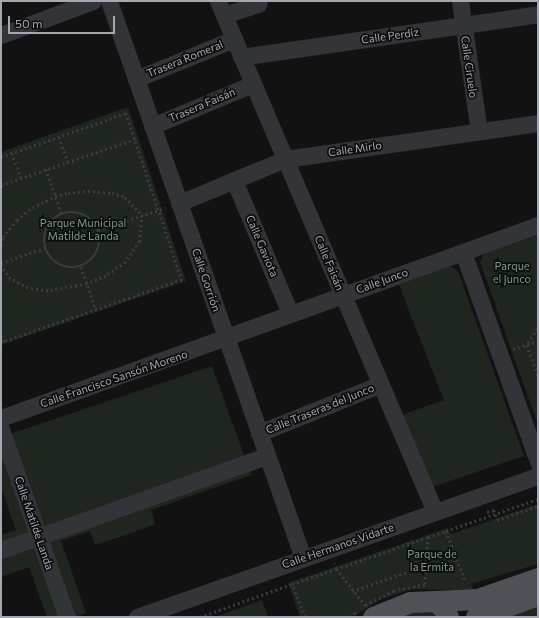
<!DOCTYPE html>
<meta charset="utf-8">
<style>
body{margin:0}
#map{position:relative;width:539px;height:618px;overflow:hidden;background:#121213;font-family:Commissioner,sans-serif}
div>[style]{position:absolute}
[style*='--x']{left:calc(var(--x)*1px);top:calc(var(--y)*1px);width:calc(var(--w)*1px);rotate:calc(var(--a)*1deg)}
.green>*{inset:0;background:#1e261f}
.path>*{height:2.5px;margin-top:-1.25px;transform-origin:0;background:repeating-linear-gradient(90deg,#393b3f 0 2px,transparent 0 5px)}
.path>.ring{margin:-1.25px;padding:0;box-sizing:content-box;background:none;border:2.5px solid #393b3f;border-radius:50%}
.minor>*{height:17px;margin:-8.5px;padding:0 8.5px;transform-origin:8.5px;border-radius:8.5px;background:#333438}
.major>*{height:21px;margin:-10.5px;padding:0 10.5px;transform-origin:10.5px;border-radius:10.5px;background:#4f5157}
span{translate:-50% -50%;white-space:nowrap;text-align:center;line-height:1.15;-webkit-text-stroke:3.5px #0d0d0e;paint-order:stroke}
.street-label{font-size:11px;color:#a4a8b3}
.park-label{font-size:11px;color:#7c9d7e}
.frame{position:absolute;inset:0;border:2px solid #a4a8b3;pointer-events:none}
.scale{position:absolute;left:8px;top:16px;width:107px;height:18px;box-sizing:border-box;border:2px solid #a4a8b3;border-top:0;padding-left:5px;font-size:12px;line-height:14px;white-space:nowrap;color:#a4a8b3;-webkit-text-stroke:3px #0d0d0e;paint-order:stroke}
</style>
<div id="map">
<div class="green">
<div style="clip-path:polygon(128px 107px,186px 281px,1px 345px,1px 152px)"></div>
<div style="clip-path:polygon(538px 235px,538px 425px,480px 262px,484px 254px)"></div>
<div style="clip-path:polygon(450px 266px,458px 271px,524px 456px,432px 487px,402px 415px,444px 400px,399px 285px)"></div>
<div style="clip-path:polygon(212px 366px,251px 475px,151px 510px,155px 524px,126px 535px,95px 545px,90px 531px,61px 541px,86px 613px,74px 617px,47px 617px,29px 567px,1px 577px,1px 535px,16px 530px,1px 487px,1px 437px)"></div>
<div style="clip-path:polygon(538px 504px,538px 564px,471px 584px,474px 591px,412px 589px,379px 600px,353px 617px,300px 617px,288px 583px,448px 528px,451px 534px)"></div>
<div style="clip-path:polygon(262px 600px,268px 617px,215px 617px)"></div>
<div style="clip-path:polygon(538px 607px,538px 617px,508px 617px)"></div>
<div style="clip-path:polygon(431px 610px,441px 617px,389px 617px,394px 615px)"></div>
</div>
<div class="path">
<div style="--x:59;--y:137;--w:27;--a:70"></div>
<div style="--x:12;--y:153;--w:27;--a:70"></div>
<div style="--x:1;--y:157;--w:133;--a:-19.4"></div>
<div style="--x:126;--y:113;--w:176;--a:71.5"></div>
<div style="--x:182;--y:280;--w:189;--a:160.9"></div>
<div style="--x:3;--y:342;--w:8;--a:-104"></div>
<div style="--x:46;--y:169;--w:49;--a:70.8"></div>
<div style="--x:1;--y:185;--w:142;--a:-18.9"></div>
<div class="ring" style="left:44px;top:212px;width:53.5px;height:53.5px"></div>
<div style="--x:98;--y:230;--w:71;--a:-18.2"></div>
<div style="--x:1;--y:245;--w:8;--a:-76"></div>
<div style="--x:3;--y:237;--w:22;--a:-51"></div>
<div style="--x:17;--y:220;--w:15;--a:-42"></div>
<div style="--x:28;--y:210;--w:30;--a:-27"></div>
<div style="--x:55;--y:196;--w:13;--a:-13"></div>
<div style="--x:68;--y:193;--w:20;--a:-6"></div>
<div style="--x:88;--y:191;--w:24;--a:5"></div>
<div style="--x:112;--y:193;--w:14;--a:17"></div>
<div style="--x:125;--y:197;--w:25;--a:47"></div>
<div style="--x:142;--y:215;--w:26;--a:94"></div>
<div style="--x:140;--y:241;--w:25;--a:124"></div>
<div style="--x:126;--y:262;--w:24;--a:145"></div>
<div style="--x:106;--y:276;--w:21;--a:157"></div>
<div style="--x:87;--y:284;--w:40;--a:170"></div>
<div style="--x:48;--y:291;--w:20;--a:-171"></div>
<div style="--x:28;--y:288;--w:20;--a:-153"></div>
<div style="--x:10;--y:279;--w:16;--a:-125"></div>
<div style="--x:1;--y:263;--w:46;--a:-18.8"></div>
<div style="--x:81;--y:267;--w:45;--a:70.3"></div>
<div style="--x:538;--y:313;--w:2;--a:90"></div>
<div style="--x:538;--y:329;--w:19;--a:125"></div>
<div style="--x:527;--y:345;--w:33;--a:70"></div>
<div style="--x:513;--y:349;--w:26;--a:-18"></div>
<div style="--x:487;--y:512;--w:7;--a:-16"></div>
<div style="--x:494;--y:510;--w:10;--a:73"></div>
<div style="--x:497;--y:520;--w:43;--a:-18.9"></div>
<div style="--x:446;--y:531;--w:97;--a:-19.2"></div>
<div style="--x:428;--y:537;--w:48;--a:93.6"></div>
<div style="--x:425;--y:585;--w:32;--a:169"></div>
<div style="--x:394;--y:591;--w:33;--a:153"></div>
<div style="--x:365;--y:606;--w:47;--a:-128.1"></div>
<div style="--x:336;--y:569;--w:97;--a:-19.2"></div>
<div style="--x:428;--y:537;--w:19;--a:-18"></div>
<div style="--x:446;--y:531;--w:55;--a:68.6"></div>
<div style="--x:352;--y:591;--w:79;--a:-19.1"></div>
<div style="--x:200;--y:617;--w:98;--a:-19.7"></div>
<div style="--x:305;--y:617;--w:35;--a:-112"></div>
<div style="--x:292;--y:584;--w:46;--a:-18.8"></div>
<div style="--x:336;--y:569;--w:6;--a:-108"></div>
<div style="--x:350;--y:617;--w:8;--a:-40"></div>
</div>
<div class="minor">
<div style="--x:109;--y:1;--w:590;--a:70.8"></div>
<div style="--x:218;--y:1;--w:555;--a:66.99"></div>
<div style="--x:460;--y:1;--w:132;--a:81.7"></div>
<div style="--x:224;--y:15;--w:36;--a:-18"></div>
<div style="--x:258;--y:4;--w:3;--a:-72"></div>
<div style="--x:1;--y:35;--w:98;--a:-20.3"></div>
<div style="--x:241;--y:57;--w:300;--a:-8.2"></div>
<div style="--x:136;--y:79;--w:106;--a:-22.2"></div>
<div style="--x:152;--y:126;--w:109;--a:-22.6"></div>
<div style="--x:234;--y:180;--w:144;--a:67.2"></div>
<div style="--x:179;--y:203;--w:115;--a:-22.5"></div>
<div style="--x:285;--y:159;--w:256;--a:-8.1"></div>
<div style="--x:463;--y:252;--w:223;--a:70.3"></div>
<div style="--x:1;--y:418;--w:571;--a:-19.77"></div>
<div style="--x:1;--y:429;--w:199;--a:70.7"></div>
<div style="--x:259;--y:433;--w:131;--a:-21.9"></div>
<div style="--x:1;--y:550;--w:282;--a:-19.5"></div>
<div style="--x:137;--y:617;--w:425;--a:-19.4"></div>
</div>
<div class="major">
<div style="--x:436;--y:601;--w:42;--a:-2.7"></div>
<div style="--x:478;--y:599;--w:64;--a:-19.3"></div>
<div style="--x:373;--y:617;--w:40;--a:-22"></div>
<div style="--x:410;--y:602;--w:26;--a:-2"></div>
<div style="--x:436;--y:601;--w:14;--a:45"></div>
<div style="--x:446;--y:611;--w:6;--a:72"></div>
<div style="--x:476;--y:617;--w:66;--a:-19.5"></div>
</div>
<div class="street-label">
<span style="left:390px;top:36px;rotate:-8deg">Calle Perdiz</span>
<span style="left:185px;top:59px;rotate:-22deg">Trasera Romeral</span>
<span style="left:469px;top:67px;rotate:82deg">Calle Ciruelo</span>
<span style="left:202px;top:105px;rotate:-23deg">Trasera Faisán</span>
<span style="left:355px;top:149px;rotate:-8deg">Calle Mirlo</span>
<span style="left:262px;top:246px;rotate:67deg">Calle Gaviota</span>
<span style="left:329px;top:263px;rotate:67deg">Calle Faisán</span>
<span style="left:206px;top:280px;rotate:71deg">Calle Gorrión</span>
<span style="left:382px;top:281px;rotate:-20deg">Calle Junco</span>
<span style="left:114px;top:379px;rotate:-19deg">Calle Francisco Sansón Moreno</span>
<span style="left:320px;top:409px;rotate:-22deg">Calle Traseras del Junco</span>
<span style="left:34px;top:523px;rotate:71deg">Calle Matilde Landa</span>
<span style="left:338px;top:546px;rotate:-19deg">Calle Hermanos Vidarte</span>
</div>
<div class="park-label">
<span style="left:83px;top:230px">Parque Municipal<br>Matilde Landa</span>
<span style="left:512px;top:273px">Parque<br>el Junco</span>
<span style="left:432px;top:561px">Parque de<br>la Ermita</span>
</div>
<div class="frame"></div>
<div class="scale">50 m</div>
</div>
